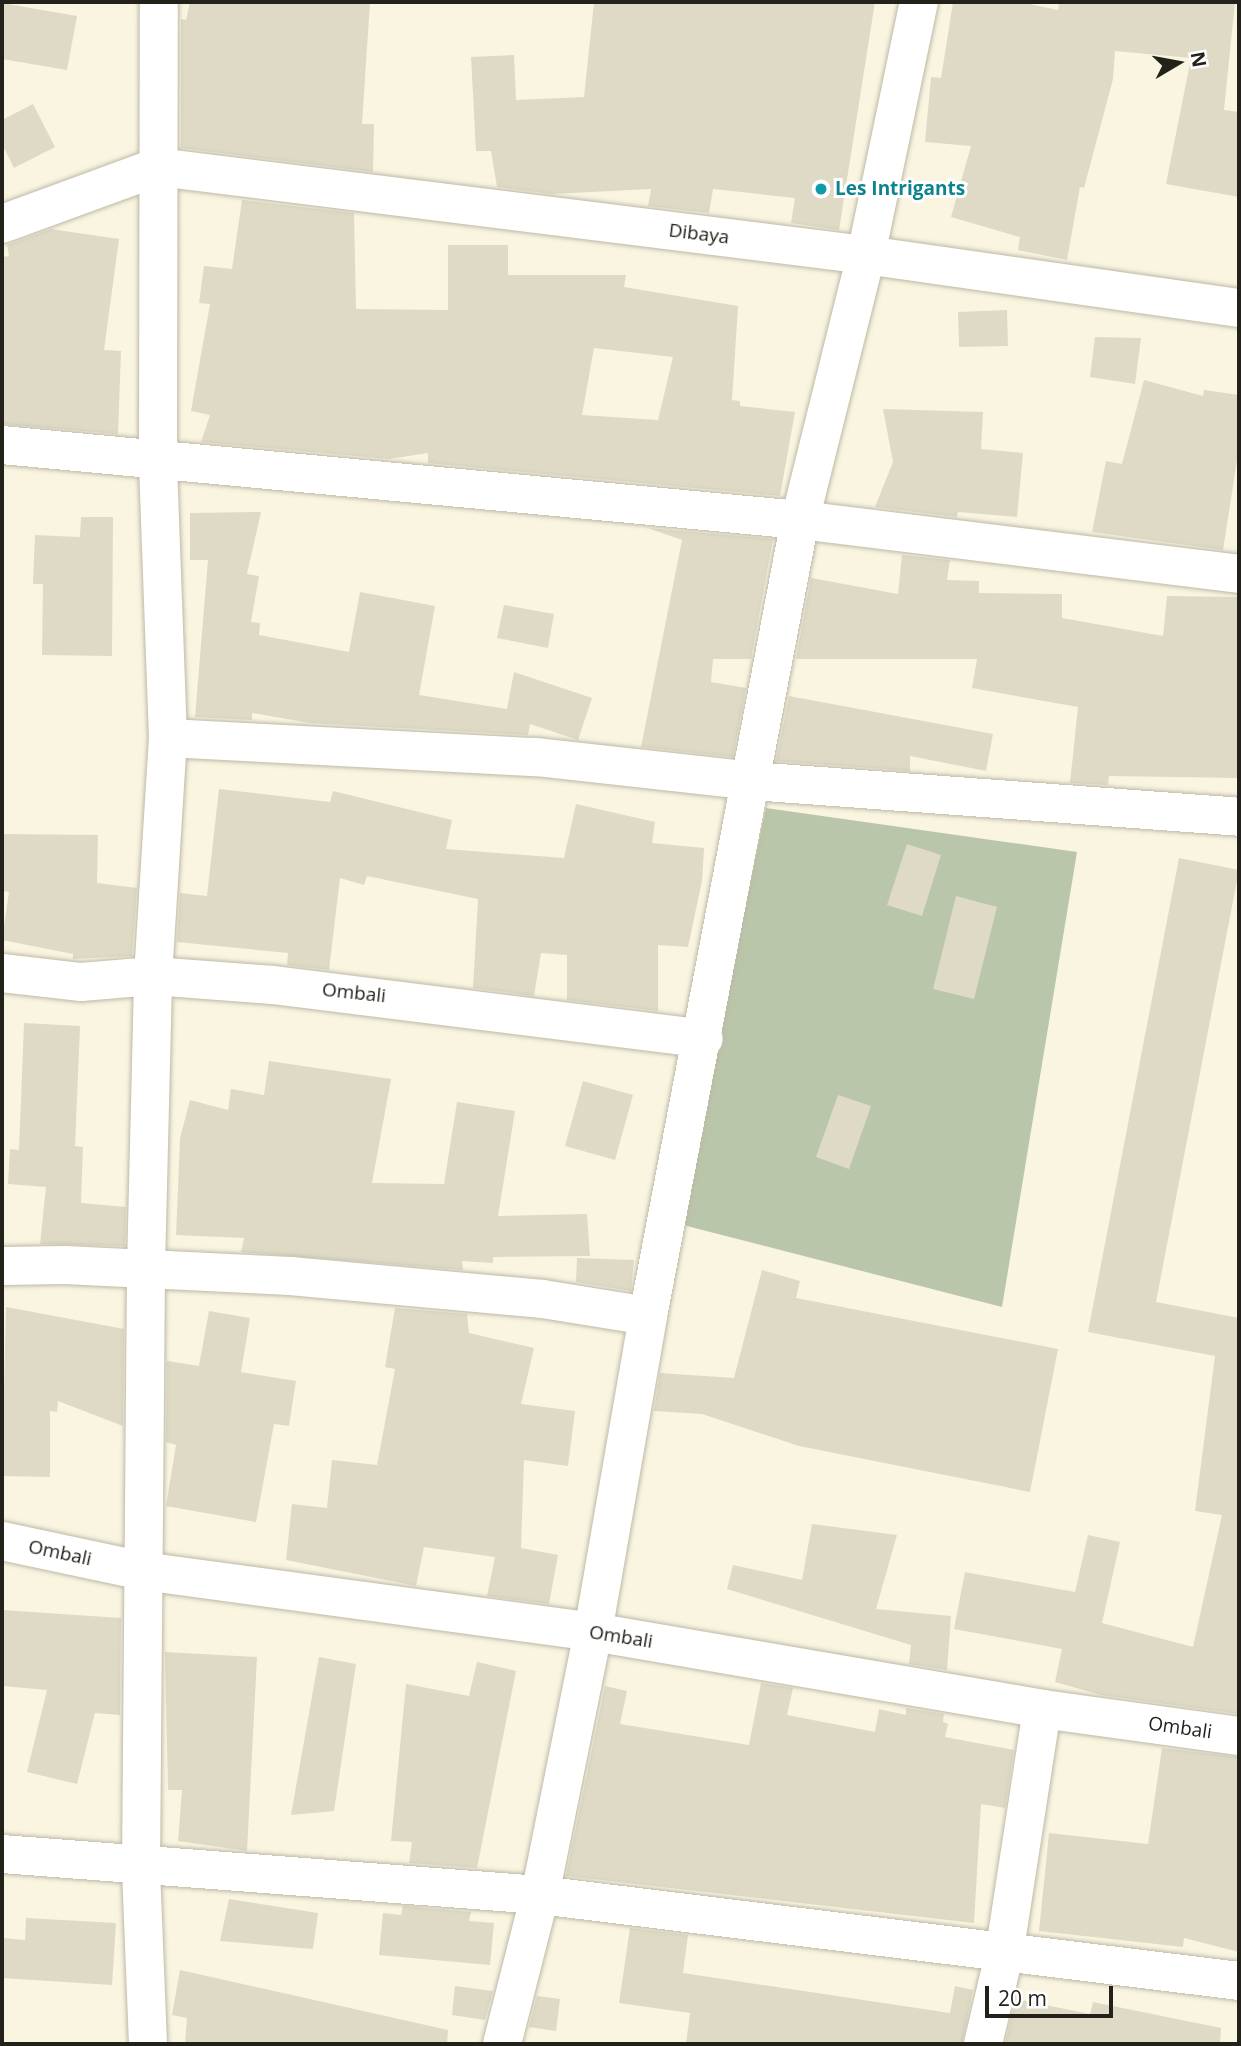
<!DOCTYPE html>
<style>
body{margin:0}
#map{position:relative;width:1241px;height:2046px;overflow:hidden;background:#faf5e1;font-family:"Open Sans",sans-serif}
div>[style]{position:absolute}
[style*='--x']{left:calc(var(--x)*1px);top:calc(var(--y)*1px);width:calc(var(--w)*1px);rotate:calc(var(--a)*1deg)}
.green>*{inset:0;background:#bac6a9}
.building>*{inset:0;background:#dedac6}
.roads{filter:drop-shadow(0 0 2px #bdb9a6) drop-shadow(0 0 2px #bdb9a6)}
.street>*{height:38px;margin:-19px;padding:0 19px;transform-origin:19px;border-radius:19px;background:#fff}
.dots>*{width:19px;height:19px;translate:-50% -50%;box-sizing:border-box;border:4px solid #fff;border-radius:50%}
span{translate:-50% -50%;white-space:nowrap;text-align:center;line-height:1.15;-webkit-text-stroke:6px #fff;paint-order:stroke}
.culture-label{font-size:19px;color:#0d838f;font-weight:700}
.left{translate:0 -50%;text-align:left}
.street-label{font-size:19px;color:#23221a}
.frame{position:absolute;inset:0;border:4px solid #23221a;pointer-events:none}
.north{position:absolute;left:1143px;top:28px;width:70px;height:70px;-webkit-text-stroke:5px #fff;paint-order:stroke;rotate:80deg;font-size:19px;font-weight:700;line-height:28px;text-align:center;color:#23221a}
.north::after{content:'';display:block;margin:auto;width:24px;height:32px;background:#23221a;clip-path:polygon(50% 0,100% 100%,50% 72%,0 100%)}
.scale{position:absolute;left:985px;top:1986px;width:128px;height:32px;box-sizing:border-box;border:4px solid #23221a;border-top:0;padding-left:9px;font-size:21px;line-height:24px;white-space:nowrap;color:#23221a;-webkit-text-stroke:5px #fff;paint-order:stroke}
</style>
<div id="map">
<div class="green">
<div style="clip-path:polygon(766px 808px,1077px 852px,1002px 1307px,679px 1224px)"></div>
</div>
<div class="building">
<div style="clip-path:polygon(190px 2px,370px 2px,362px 124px,374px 124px,373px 172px,181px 148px,181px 19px,186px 20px)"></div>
<div style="clip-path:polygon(594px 2px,875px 2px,839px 230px,791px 223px,795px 198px,713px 189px,709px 213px,648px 206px,651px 189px,552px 194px,497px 187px,491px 151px,476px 151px,471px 57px,514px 55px,516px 100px,584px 97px)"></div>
<div style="clip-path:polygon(953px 2px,1020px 2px,1058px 10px,1059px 2px,1235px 2px,1224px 110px,1239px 112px,1239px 197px,1166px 184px,1191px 58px,1115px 51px,1113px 79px,1084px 188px,1080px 187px,1067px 260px,1018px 250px,1020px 237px,951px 217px,971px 146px,925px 142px,931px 77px,941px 78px)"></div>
<div style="clip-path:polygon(2px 3px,77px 16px,67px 70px,2px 59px)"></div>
<div style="clip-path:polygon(33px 104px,55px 147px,14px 168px,2px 144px,2px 120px)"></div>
<div style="clip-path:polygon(evenodd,242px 200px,354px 213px,356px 309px,448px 310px,448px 245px,508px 245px,508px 275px,626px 275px,624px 287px,738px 306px,732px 400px,740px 401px,740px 406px,795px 412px,780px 496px,428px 463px,428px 453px,389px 459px,201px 442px,210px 415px,191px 411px,210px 304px,199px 303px,204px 266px,232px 269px,242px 200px,594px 348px,673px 357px,658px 420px,582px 415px,594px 348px)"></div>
<div style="clip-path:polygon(51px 229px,119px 239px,104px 350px,121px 351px,118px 434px,2px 424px,2px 257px,9px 256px,7px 245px)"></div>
<div style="clip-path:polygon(1007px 310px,1008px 346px,959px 347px,958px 312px)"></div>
<div style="clip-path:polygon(1095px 337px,1141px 338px,1135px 384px,1090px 377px)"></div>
<div style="clip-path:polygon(1144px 380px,1203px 396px,1204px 390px,1239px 395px,1239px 447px,1223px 550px,1092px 532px,1106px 461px,1122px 464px)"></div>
<div style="clip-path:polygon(883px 409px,983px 412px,981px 449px,1023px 453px,1017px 517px,958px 512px,957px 517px,875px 507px,893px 462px)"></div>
<div style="clip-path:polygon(261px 512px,247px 574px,259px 576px,251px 622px,260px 623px,259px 635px,349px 652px,360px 592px,435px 606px,419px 695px,507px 709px,514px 672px,592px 698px,578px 740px,530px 724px,528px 735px,310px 723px,252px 713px,252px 720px,195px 717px,208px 560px,190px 560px,190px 513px)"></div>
<div style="clip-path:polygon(81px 517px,113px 517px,112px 656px,42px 655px,43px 584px,33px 584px,35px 535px,80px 537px)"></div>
<div style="clip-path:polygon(648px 528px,773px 539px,751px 659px,713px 659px,711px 682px,746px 688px,733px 757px,641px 747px,682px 540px)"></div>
<div style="clip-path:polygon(902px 555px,950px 560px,947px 580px,979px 581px,979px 593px,1062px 594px,1062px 618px,1163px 636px,1167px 596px,1239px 597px,1239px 778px,1109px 776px,1108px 785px,1070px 783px,1078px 707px,972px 688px,977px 659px,796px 659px,811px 578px,898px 594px)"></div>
<div style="clip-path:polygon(504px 605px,554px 614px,548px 648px,497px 638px)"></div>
<div style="clip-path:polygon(789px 696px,993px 734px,986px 771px,910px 756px,910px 771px,776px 761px)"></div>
<div style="clip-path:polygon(219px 789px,330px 802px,333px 791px,452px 820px,446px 849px,564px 858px,576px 804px,655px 822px,652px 843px,704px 848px,702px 881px,688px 947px,658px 945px,658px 1011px,567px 1000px,567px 955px,541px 953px,534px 996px,473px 988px,478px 899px,367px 876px,364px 885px,340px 878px,329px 970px,287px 965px,288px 953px,177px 942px,180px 893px,207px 896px)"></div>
<div style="clip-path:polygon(2px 834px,98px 835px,97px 883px,137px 888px,132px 956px,73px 959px,73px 954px,2px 940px,9px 892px,2px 891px)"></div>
<div style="clip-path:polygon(907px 844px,941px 855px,922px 916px,887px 905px)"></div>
<div style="clip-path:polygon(1179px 858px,1239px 870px,1156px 1302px,1239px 1318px,1239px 1714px,1101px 1695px,1055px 1682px,1062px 1649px,954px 1629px,965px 1572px,1075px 1592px,1088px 1535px,1120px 1542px,1102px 1623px,1193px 1647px,1222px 1515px,1195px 1511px,1215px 1356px,1088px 1332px)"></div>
<div style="clip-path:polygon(956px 896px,997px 907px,974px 999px,933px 989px)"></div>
<div style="clip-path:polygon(24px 1023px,80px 1026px,75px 1146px,83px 1147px,81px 1203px,126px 1207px,125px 1246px,40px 1244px,46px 1187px,8px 1184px,10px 1149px,19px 1150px)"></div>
<div style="clip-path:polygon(269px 1061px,391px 1079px,372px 1183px,444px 1184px,457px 1102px,515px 1111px,498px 1216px,587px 1214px,590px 1256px,493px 1257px,493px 1263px,462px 1261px,463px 1270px,241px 1252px,244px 1238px,176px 1235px,180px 1138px,190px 1100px,228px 1110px,231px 1089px,264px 1095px)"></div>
<div style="clip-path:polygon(583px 1081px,633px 1095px,615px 1160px,565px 1146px)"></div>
<div style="clip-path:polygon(838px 1095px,871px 1106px,849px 1169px,816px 1157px)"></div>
<div style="clip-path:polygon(577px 1258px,634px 1260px,631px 1291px,576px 1282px)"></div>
<div style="clip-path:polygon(762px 1270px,800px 1281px,796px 1298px,1058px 1349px,1030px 1492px,799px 1446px,702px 1414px,654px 1411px,660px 1373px,734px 1378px)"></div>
<div style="clip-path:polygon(6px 1307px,124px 1329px,123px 1426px,58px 1401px,57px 1412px,50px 1411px,50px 1477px,2px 1476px)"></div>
<div style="clip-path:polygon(395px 1308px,467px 1314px,469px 1333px,534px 1348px,521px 1404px,575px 1411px,568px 1466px,524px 1460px,521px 1548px,558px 1555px,549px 1604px,487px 1596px,495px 1557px,424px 1547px,416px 1586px,286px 1560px,292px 1504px,327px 1508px,332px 1460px,377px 1465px,395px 1369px,385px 1367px)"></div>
<div style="clip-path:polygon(209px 1311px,250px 1318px,241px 1372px,296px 1381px,289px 1426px,274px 1424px,256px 1522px,166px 1506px,176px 1445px,166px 1442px,167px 1361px,199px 1366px)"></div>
<div style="clip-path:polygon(812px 1524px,897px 1535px,876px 1609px,951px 1616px,947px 1670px,909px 1664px,911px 1645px,727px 1589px,733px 1565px,802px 1580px)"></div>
<div style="clip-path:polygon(2px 1610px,121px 1618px,120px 1715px,95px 1713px,77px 1784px,27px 1772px,47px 1690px,2px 1686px)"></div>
<div style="clip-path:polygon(165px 1652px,257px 1657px,247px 1851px,178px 1841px,182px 1790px,168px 1790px)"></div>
<div style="clip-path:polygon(319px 1657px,356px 1664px,334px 1811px,291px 1815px)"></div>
<div style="clip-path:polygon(477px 1662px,516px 1671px,477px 1868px,409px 1863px,412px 1842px,391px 1841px,406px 1684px,469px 1696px)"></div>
<div style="clip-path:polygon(761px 1683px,793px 1688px,787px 1715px,875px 1732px,879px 1709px,906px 1715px,906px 1708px,944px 1714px,943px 1722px,948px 1724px,945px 1737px,1014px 1750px,1005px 1808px,981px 1804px,974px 1923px,566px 1876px,605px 1686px,627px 1691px,620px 1724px,749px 1745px)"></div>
<div style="clip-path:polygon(1162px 1748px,1239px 1757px,1239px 1952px,1184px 1938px,1183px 1947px,1039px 1931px,1049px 1833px,1148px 1844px)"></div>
<div style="clip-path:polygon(229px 1899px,318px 1913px,313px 1949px,220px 1941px)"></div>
<div style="clip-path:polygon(403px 1906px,471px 1912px,469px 1921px,494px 1923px,490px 1965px,379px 1955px,383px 1913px,401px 1915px)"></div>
<div style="clip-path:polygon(26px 1918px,116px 1923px,112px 1985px,2px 1978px,2px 1938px,25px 1940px)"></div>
<div style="clip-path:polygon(630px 1928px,688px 1935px,683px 1973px,950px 2013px,955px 1986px,973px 1990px,962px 2044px,686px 2044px,690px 2013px,619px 2003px)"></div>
<div style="clip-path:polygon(180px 1970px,448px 2030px,447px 2044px,185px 2044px,187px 2018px,172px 2015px)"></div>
<div style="clip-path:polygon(455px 1986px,493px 1991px,485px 2020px,452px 2015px)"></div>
<div style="clip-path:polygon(537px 1996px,560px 1999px,556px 2031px,529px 2027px)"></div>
<div style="clip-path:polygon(1016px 1999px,1090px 2014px,1093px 2002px,1221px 2028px,1220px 2044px,1005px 2044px)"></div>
</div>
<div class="roads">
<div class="street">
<div style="--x:2;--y:224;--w:166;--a:-20.1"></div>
<div style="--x:158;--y:167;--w:713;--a:7.09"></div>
<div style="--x:866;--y:255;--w:377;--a:8.1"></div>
<div style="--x:2;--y:445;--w:802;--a:5.37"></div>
<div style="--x:800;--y:520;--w:442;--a:7"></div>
<div style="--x:168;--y:738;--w:368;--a:3"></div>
<div style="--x:536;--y:757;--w:217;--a:6.3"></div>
<div style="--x:752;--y:781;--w:488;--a:4.2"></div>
<div style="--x:2;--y:973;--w:80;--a:6.5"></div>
<div style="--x:81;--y:982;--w:72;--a:-4.8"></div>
<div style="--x:153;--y:976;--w:120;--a:4.3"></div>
<div style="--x:273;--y:985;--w:434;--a:7.1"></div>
<div style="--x:2;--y:1266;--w:63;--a:-0.9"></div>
<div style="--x:65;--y:1265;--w:225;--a:2.8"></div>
<div style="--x:290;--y:1276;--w:254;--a:5.2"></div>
<div style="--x:543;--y:1299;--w:106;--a:9.2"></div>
<div style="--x:2;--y:1541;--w:144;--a:12"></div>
<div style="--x:143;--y:1571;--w:454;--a:7.7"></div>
<div style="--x:593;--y:1632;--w:456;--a:9.7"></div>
<div style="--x:1042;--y:1709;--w:199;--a:7.8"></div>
<div style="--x:2;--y:1854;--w:540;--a:4.36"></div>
<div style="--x:540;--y:1895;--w:704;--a:7.01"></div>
<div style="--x:148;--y:2044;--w:176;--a:-92.3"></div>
<div style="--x:141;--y:1868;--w:600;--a:-89.52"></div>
<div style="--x:146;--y:1268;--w:292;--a:-88.6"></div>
<div style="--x:153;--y:976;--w:238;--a:-86.4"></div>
<div style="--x:168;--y:738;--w:279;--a:-92.1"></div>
<div style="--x:158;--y:459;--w:457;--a:-89.9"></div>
<div style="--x:502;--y:2044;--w:154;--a:-75.7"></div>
<div style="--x:540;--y:1895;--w:268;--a:-78.6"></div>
<div style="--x:593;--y:1632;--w:321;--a:-80.1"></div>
<div style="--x:648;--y:1316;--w:810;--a:-79.19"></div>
<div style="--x:800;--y:520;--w:273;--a:-76"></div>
<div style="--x:866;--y:255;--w:258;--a:-78.2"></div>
<div style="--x:983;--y:2044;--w:91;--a:-76.7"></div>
<div style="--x:1004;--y:1955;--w:249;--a:-81.2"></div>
</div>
</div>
<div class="dots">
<div style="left:821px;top:189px;background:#0f9aa8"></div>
</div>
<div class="culture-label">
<span class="left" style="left:835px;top:189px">Les Intrigants</span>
</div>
<div class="street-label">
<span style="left:699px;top:234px;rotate:7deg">Dibaya</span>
<span style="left:354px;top:993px;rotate:6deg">Ombali</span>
<span style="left:60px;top:1553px;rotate:12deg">Ombali</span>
<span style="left:621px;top:1637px;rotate:9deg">Ombali</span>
<span style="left:1180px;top:1728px;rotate:8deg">Ombali</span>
</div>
<div class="frame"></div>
<div class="north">N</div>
<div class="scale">20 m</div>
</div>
